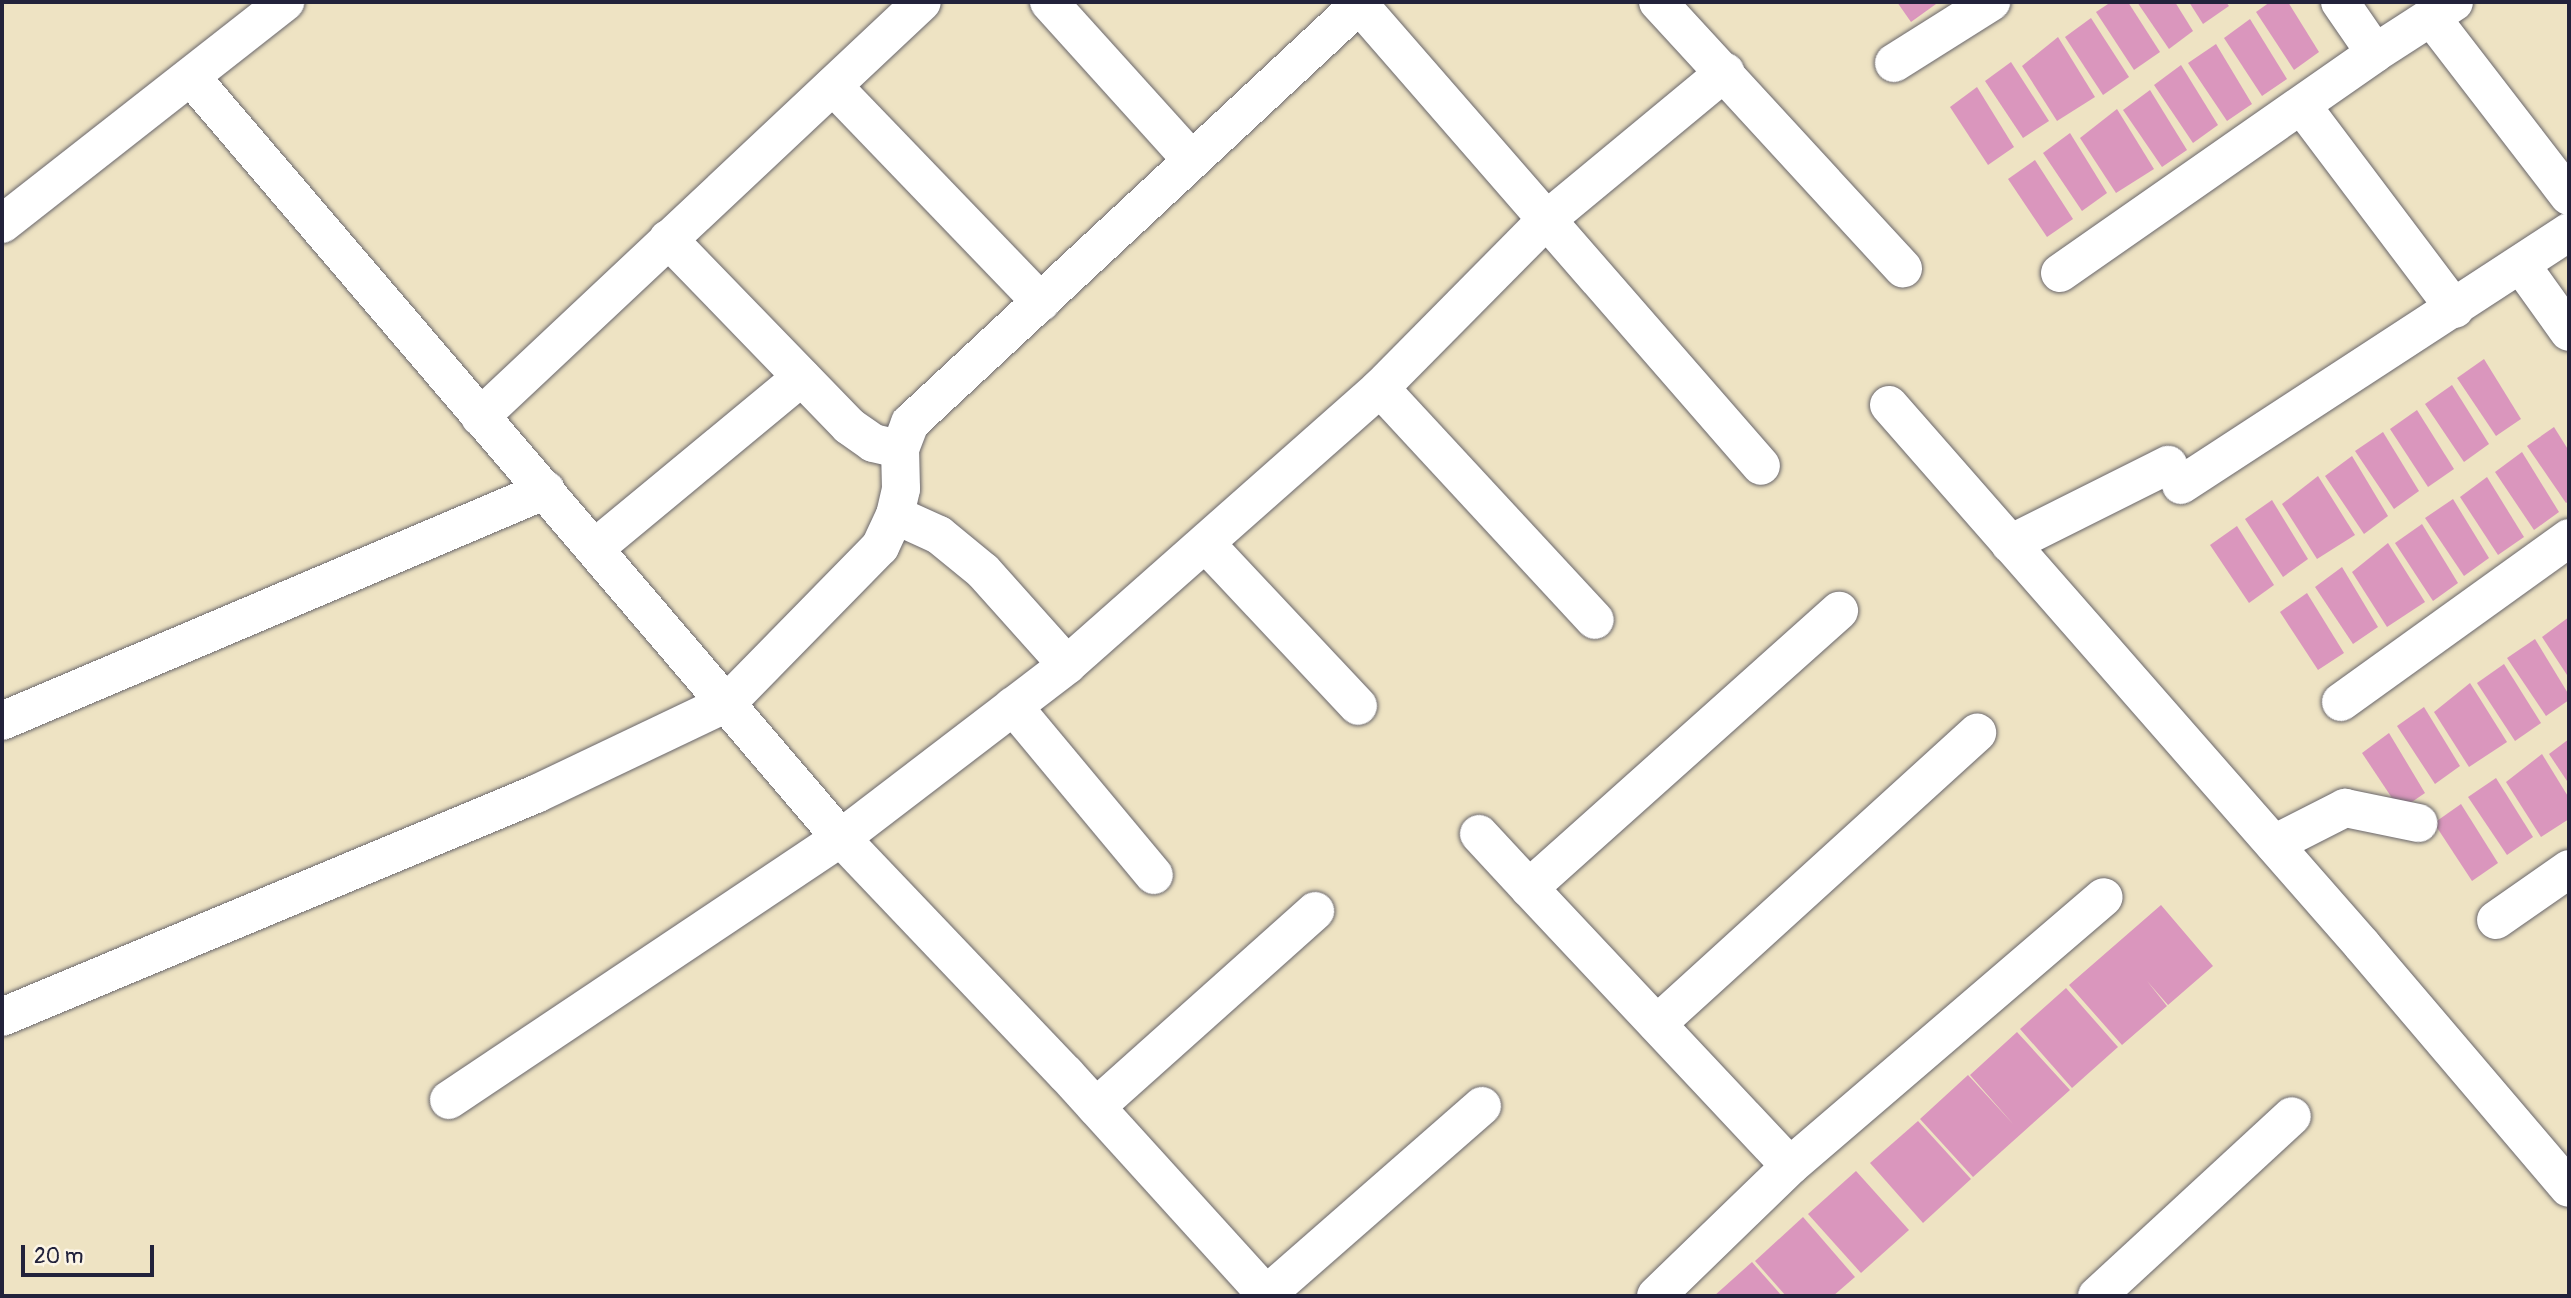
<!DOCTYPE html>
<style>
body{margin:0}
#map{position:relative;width:2571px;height:1298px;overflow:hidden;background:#eee3c3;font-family:Pangolin,sans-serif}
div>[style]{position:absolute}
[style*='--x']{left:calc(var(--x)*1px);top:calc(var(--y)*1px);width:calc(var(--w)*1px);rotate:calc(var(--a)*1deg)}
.building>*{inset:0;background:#da96bd}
.roads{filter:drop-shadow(0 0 2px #69666b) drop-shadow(0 0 2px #69666b)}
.street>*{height:38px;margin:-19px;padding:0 19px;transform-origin:19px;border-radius:19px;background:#fff}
span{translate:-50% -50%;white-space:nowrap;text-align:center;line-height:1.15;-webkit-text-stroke:7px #fcf5e5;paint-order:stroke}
.frame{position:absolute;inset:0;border:4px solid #22223b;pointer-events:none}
.scale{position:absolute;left:21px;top:1245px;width:133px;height:32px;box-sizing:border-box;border:4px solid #22223b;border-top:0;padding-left:9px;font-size:21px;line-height:24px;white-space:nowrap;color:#22223b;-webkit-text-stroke:5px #fcf5e5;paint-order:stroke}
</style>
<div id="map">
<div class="building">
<div style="clip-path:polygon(1897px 2px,1935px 2px,1936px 4px,1911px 22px)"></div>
<div style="clip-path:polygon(2111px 2px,2128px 2px,2160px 52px,2134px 70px,2096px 12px)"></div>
<div style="clip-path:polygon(2137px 2px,2175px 2px,2193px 31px,2169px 49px)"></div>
<div style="clip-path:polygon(2189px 2px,2226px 2px,2229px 6px,2203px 24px)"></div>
<div style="clip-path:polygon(2270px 2px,2288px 2px,2319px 52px,2294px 70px,2256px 12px)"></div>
<div style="clip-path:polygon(2091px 18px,2129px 77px,2103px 95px,2065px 37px)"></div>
<div style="clip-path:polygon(2250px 19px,2287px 79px,2262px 96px,2224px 38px)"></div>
<div style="clip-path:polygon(2058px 37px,2095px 97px,2057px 121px,2022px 66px)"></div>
<div style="clip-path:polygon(2216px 44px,2252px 104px,2227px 121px,2188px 63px)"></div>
<div style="clip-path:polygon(2011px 62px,2049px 121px,2023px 138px,1985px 81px)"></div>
<div style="clip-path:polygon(2181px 65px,2218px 125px,2193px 143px,2154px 85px)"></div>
<div style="clip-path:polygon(1977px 87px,2014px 147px,1988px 165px,1950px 107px)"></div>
<div style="clip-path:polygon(2150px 90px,2187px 150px,2162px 167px,2123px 110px)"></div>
<div style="clip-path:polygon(2117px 109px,2154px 169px,2116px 193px,2080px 138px)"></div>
<div style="clip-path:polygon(2070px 133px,2107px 193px,2082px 211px,2043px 153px)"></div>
<div style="clip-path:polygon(2035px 160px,2073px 219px,2047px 237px,2008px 179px)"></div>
<div style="clip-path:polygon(2484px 359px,2521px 419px,2496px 436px,2457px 378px)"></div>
<div style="clip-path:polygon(2452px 385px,2489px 444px,2464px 462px,2425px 404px)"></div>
<div style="clip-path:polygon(2417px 410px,2454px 469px,2428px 487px,2390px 429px)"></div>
<div style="clip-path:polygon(2554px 427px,2569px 451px,2569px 501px,2566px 503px,2527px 446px)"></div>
<div style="clip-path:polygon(2383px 432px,2419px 491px,2394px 509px,2355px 451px)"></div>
<div style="clip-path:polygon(2522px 452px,2559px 512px,2534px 530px,2495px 472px)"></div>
<div style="clip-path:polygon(2352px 456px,2388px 516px,2364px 534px,2325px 476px)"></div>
<div style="clip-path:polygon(2318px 476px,2355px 535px,2317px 559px,2282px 504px)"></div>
<div style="clip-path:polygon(2487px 477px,2524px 537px,2498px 555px,2460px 497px)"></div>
<div style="clip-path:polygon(2453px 499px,2489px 558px,2464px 576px,2425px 518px)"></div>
<div style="clip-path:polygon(2272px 500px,2308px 559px,2283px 577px,2245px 519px)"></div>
<div style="clip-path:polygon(2422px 524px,2458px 583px,2433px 601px,2395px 543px)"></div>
<div style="clip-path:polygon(2237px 526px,2274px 585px,2249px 603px,2210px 545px)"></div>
<div style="clip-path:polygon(2388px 543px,2425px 602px,2387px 627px,2352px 572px)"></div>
<div style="clip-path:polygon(2342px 567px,2378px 627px,2353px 644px,2315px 587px)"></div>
<div style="clip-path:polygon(2307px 593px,2344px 653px,2318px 670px,2280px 612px)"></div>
<div style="clip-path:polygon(2569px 617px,2569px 678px,2542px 637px)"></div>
<div style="clip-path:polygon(2535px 639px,2569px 695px,2569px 700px,2546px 716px,2507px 658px)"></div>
<div style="clip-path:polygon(2504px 664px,2541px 723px,2515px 741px,2477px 683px)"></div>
<div style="clip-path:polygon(2470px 683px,2507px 742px,2469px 767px,2434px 712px)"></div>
<div style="clip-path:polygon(2424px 707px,2460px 766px,2435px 784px,2397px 726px)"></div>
<div style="clip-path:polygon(2389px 733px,2425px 793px,2400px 810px,2362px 753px)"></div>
<div style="clip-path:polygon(2569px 739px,2569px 784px,2549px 754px)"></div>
<div style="clip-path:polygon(2542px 754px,2569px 798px,2569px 819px,2541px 837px,2506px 782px)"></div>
<div style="clip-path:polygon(2496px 778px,2533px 837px,2507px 855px,2468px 797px)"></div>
<div style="clip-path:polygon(2461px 804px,2498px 863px,2472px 881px,2434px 823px)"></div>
<div style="clip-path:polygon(2161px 905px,2213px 966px,2168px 1005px,2147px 981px,2167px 1006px,2122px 1045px,2069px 985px)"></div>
<div style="clip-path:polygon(2066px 988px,2118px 1047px,2072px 1088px,2020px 1029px)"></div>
<div style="clip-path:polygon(2017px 1032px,2070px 1090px,1973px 1177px,1920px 1119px,1968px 1075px,2014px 1125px,1970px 1075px)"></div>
<div style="clip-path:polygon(1918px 1121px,1971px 1179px,1923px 1223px,1870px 1163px)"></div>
<div style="clip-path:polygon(1856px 1171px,1909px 1230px,1861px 1273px,1808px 1214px)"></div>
<div style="clip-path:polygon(1803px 1217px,1855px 1277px,1833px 1296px,1786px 1296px,1755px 1261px)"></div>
<div style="clip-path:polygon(1752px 1262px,1782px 1296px,1714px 1296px)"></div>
</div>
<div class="roads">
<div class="street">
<div style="--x:1049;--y:2;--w:212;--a:47.9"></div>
<div style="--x:1357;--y:2;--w:615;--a:48.95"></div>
<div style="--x:1658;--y:2;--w:362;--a:47.4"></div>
<div style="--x:2340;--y:2;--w:62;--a:55.5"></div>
<div style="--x:2375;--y:53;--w:94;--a:-32.8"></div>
<div style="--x:2431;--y:17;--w:226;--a:52.4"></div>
<div style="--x:1894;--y:63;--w:115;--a:-32.2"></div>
<div style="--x:191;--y:77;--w:1001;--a:49.5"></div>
<div style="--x:841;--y:838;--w:326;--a:46.4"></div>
<div style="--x:1066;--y:1074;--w:299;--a:47.8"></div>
<div style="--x:833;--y:86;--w:300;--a:46.1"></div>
<div style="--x:2302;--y:106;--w:254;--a:53"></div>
<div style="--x:2;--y:224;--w:360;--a:-38.1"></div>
<div style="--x:668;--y:239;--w:260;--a:45.9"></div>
<div style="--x:849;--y:426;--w:29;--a:35"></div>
<div style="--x:873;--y:443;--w:28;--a:13"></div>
<div style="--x:2521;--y:265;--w:82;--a:54.4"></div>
<div style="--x:2060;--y:273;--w:384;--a:-34.9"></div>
<div style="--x:1380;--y:388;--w:316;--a:47.2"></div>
<div style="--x:1889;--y:405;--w:718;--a:48.78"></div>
<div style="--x:2362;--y:945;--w:319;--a:49.6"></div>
<div style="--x:480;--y:417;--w:606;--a:-43.2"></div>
<div style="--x:2181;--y:485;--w:463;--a:-33.1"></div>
<div style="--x:895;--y:515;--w:48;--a:24.4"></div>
<div style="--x:939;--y:535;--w:57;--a:39.3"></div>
<div style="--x:983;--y:571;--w:126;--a:48.2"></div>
<div style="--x:1206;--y:544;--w:222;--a:46.8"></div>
<div style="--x:2010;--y:544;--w:177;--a:-26.6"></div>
<div style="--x:595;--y:548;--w:268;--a:-39.6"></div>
<div style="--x:2341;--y:702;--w:281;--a:-35.7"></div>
<div style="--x:1013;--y:706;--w:220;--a:50.2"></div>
<div style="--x:2;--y:721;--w:591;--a:-23.01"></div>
<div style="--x:1479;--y:834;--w:74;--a:47.2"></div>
<div style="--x:2274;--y:844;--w:80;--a:-26.9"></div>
<div style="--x:2345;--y:808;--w:75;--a:11.6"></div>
<div style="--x:2496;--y:920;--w:89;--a:-34.9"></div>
<div style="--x:2;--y:1017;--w:579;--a:-22.67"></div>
<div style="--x:536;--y:794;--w:212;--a:-25.5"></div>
<div style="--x:727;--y:703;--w:219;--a:-45.6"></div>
<div style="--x:880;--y:547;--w:35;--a:-65"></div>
<div style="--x:895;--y:515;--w:27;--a:-77"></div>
<div style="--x:901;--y:489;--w:40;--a:-91.4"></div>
<div style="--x:900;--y:449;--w:28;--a:-69"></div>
<div style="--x:910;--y:423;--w:618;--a:-42.97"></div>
<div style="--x:1657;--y:1024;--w:433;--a:-42.3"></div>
<div style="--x:449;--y:1100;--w:471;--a:-33.8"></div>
<div style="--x:841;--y:838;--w:285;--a:-37.4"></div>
<div style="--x:1067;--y:665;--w:418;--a:-41.5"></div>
<div style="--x:1380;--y:388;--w:235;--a:-45.3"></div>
<div style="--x:1545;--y:221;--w:234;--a:-39.6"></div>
<div style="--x:1096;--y:1107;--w:294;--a:-41.8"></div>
<div style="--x:1790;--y:1166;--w:413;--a:-40.6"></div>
<div style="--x:1266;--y:1295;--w:287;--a:-41.2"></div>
<div style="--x:1656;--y:1296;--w:187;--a:-44.1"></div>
<div style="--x:1790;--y:1166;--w:381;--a:-133.2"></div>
<div style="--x:1529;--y:888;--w:416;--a:-41.8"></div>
<div style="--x:2097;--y:1296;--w:265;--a:-42.7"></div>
</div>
</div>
<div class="frame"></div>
<div class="scale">20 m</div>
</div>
